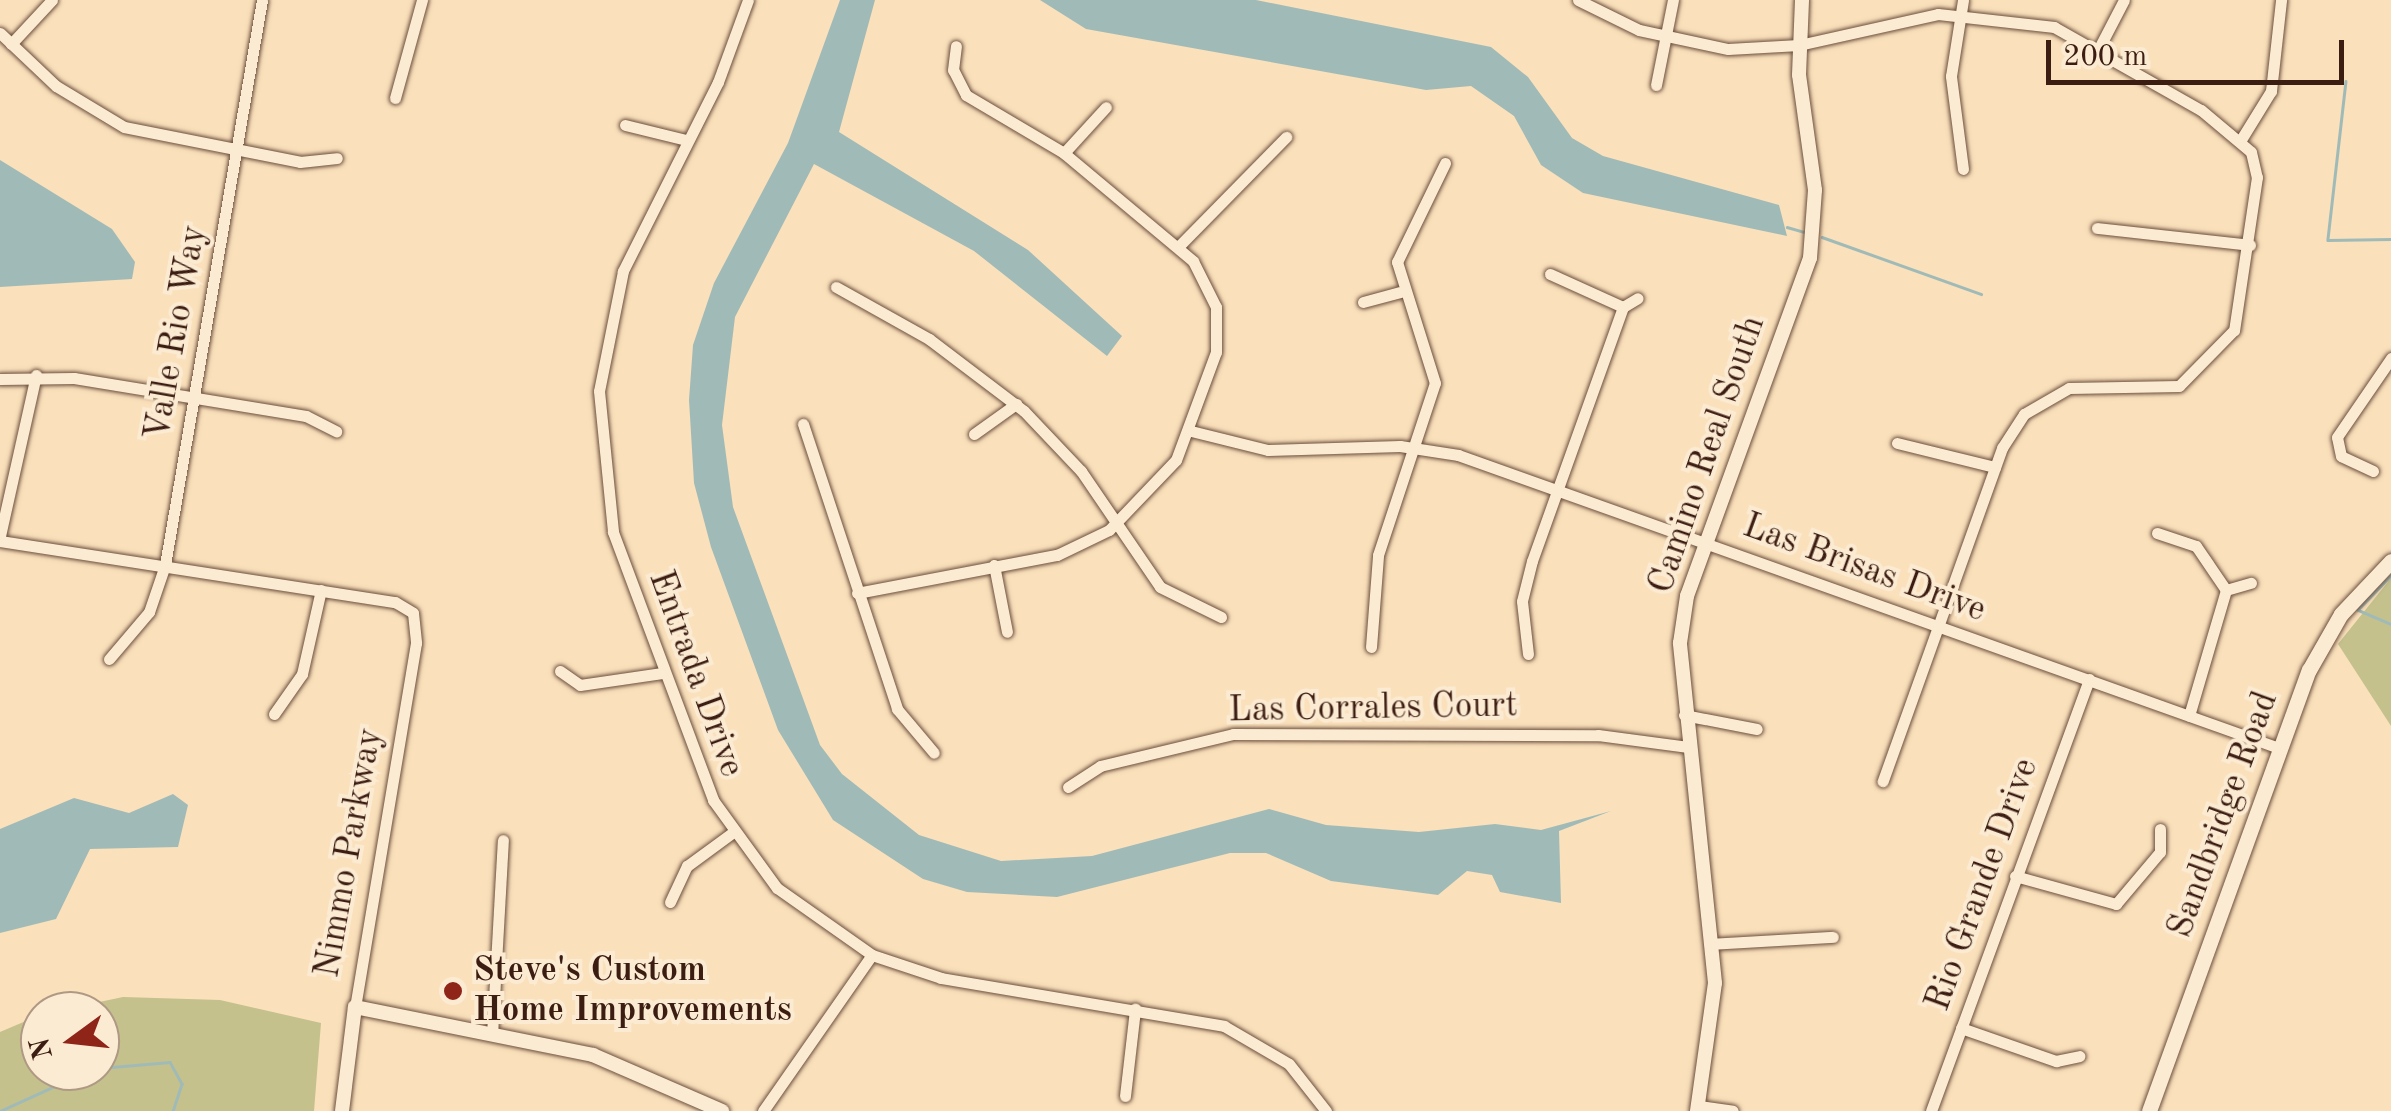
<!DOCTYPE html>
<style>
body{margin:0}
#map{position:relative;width:2391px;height:1111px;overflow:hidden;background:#fae0bb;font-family:"Old Standard TT",serif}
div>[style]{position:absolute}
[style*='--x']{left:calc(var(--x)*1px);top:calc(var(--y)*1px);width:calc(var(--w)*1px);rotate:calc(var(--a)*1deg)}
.green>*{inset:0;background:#c4c18c}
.water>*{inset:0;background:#a0bbb7}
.stream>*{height:2.5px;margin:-1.25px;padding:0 1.25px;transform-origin:1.25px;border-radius:1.25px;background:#a0bbb7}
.roads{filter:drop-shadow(0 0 2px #6b4e3c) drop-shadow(0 0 2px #6b4e3c)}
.minor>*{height:11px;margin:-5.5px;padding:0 5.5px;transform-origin:5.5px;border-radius:5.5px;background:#fcebd3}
.tertiary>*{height:14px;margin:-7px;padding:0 7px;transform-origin:7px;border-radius:7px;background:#fcebd3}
.secondary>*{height:15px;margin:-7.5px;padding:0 7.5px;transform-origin:7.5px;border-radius:7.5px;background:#fcebd3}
.dots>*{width:28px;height:28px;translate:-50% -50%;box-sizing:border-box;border:5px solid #fcebd3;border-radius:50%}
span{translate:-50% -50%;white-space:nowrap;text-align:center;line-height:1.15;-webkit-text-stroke:8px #fcebd3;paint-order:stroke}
.street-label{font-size:35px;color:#3b1d11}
.poi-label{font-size:35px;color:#3b1d11;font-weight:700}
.left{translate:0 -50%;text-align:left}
.north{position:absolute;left:20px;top:991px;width:100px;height:100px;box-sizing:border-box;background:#fcebd3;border:2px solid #af9985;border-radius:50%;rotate:255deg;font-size:28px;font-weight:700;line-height:40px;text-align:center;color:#3b1d11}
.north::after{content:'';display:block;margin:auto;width:35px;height:45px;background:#8f2418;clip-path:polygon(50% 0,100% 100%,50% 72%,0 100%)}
.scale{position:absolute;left:2046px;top:40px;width:298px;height:45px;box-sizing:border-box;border:5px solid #3b1d11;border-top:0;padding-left:12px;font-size:30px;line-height:35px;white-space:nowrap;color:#3b1d11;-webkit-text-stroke:8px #fcebd3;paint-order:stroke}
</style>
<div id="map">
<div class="green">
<div style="clip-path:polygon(2391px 578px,2391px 726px,2338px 644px)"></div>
<div style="clip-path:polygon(123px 997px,220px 1000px,321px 1023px,314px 1111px,0 1111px,0 1032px,40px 1015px,40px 1071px,100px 1071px,100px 1011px,57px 1011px)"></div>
</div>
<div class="water">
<div style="clip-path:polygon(840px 0,875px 0,839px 132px,1028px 250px,1122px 336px,1107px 356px,974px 251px,814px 164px,735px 317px,722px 425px,733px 507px,820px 745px,842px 774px,919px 835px,1001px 861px,1092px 856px,1269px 809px,1326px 825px,1419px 832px,1495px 824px,1541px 830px,1611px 811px,1559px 831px,1561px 903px,1500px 892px,1492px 875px,1467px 871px,1438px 895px,1331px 881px,1266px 853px,1230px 853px,1057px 897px,967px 892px,923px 879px,833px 820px,778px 730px,711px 547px,694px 483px,689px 400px,693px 345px,714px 283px,788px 143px)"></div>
<div style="clip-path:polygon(1040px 0,1256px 0,1491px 47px,1528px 77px,1572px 138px,1603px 156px,1779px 205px,1787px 236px,1583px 193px,1541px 165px,1514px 116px,1471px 86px,1426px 90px,1086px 29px)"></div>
<div style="clip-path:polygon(0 160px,112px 229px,135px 262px,132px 279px,0 287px)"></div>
<div style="clip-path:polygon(173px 794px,188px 805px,178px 847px,90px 849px,56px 919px,0 933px,0 829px,74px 798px,129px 813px)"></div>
</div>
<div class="stream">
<div style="--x:2346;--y:81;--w:160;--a:96.5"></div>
<div style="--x:2328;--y:240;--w:63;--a:-0.9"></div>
<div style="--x:1787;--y:227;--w:18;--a:16"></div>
<div style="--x:1822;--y:237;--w:169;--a:19.7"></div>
<div style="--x:2391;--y:576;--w:47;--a:134.1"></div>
<div style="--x:2358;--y:610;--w:36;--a:23"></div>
<div style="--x:100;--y:1068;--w:70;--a:-4.9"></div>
<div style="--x:170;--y:1062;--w:25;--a:61"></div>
<div style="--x:182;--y:1084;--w:28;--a:108"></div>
<div style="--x:0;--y:1111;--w:97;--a:-24.4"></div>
</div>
<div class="roads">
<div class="minor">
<div style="--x:748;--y:0;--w:87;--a:110.1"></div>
<div style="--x:718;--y:82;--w:212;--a:116.7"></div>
<div style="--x:623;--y:271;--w:122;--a:101.3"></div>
<div style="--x:599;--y:391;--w:142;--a:84.3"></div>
<div style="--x:613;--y:532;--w:286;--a:69.5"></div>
<div style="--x:713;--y:800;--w:109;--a:54"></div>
<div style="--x:777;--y:888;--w:116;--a:35.2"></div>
<div style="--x:872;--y:955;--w:73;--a:18.4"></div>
<div style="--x:941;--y:978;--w:287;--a:9.6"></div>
<div style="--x:1224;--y:1026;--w:75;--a:30.3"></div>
<div style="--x:1289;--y:1064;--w:60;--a:51.8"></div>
<div style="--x:1578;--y:0;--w:68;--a:26.2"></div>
<div style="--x:1639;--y:30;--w:91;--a:12.1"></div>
<div style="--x:1728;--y:49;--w:71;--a:-3.2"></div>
<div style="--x:1799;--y:45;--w:142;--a:-12.6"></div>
<div style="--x:1938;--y:14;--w:117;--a:6.4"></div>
<div style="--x:2054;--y:27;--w:169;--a:29.5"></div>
<div style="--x:2201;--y:110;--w:65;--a:40"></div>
<div style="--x:2251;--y:152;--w:26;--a:77"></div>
<div style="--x:2257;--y:177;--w:155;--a:98.5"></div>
<div style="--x:2234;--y:330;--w:78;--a:134.5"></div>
<div style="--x:2179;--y:386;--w:110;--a:179"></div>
<div style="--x:2069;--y:388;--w:52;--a:150"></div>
<div style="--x:2024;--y:414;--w:40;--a:122.9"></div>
<div style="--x:2002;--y:448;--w:354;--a:109.7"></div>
<div style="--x:0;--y:33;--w:77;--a:43.4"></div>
<div style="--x:56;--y:86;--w:79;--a:31.1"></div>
<div style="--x:124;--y:127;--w:179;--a:11.2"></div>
<div style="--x:300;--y:162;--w:37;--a:-6"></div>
<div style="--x:11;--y:44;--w:60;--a:-47"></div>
<div style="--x:2098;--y:50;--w:56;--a:-62.5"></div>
<div style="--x:1656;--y:85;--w:87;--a:-78.7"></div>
<div style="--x:395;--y:98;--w:102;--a:-74.6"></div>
<div style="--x:625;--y:125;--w:63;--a:13.8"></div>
<div style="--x:2242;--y:138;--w:55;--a:-58.3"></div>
<div style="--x:2271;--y:91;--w:92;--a:-83.7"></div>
<div style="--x:1064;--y:153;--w:62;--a:-47.6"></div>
<div style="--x:1963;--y:169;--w:94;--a:-97.4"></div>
<div style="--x:1951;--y:76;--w:77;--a:-81"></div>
<div style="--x:2097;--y:228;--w:154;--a:6.3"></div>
<div style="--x:1179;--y:246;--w:153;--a:-45.5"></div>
<div style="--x:1550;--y:274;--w:80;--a:24.3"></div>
<div style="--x:836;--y:287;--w:107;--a:29.2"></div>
<div style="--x:929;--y:339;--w:119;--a:37.2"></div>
<div style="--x:1024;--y:411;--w:83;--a:46.5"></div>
<div style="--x:1081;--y:471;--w:140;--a:55.7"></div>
<div style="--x:1160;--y:587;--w:68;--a:26.2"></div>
<div style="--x:1363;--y:302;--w:38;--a:-15"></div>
<div style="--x:0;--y:379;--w:74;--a:-0.8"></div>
<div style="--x:74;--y:378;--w:235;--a:9.3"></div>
<div style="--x:306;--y:416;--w:34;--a:27"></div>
<div style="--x:803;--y:424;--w:300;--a:71.7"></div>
<div style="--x:897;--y:709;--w:57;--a:49.9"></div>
<div style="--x:1191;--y:431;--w:79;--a:13.9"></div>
<div style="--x:1268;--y:450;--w:132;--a:-1.7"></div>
<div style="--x:1400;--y:446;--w:59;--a:8.8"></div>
<div style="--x:1458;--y:455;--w:872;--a:19.64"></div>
<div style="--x:974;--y:434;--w:52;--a:-35.5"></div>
<div style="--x:1897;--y:443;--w:101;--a:13.8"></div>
<div style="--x:2373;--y:471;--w:35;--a:-155"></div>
<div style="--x:2341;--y:456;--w:19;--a:-102"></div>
<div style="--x:2337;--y:437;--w:96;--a:-55.6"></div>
<div style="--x:2157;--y:533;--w:41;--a:18.4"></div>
<div style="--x:2196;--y:546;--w:53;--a:55.7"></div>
<div style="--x:2226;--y:590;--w:131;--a:106.4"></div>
<div style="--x:0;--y:536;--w:165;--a:-77.4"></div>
<div style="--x:0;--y:541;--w:400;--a:8.8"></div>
<div style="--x:395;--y:602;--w:21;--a:31"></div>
<div style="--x:413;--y:613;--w:30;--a:84"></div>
<div style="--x:416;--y:643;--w:369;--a:99.5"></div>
<div style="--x:994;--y:565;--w:68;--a:79"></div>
<div style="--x:2226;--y:590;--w:26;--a:-16"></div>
<div style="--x:857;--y:593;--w:204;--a:-10.8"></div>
<div style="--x:1057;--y:555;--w:58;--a:-25.7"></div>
<div style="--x:1109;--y:530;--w:97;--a:-46.3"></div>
<div style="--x:1176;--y:460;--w:115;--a:-69.7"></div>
<div style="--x:1216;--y:352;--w:45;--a:-90"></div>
<div style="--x:1216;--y:307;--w:51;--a:-116.6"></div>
<div style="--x:1193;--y:261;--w:168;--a:-140.1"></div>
<div style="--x:1064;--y:153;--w:114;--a:-149.4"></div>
<div style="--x:966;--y:95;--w:28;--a:-117"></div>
<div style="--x:953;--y:70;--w:24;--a:-83"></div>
<div style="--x:1371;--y:647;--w:92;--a:-85.6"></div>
<div style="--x:1378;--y:555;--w:181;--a:-71.7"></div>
<div style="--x:1435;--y:383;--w:127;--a:-107.4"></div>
<div style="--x:1397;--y:262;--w:110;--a:-64.1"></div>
<div style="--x:1528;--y:654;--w:53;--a:-96.5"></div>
<div style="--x:1522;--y:601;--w:41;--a:-76"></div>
<div style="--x:1532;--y:561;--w:270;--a:-70.3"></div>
<div style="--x:1623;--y:307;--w:17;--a:-31"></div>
<div style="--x:109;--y:659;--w:62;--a:-49.6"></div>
<div style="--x:149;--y:612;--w:50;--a:-71.2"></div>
<div style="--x:165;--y:565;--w:573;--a:-80.26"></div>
<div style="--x:560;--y:671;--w:24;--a:35"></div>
<div style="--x:580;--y:685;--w:83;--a:-8.3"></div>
<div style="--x:274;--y:714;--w:49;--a:-55"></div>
<div style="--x:302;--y:674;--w:86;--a:-77.3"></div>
<div style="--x:1684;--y:715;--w:74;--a:10.9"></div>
<div style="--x:1068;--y:787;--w:38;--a:-33"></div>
<div style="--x:1100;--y:766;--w:137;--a:-13.5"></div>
<div style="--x:1233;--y:734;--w:365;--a:0.2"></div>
<div style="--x:1598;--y:735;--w:91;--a:7.6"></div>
<div style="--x:2015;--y:876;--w:105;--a:15.5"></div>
<div style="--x:2116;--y:904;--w:68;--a:-49.8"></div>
<div style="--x:2160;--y:852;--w:23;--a:-90"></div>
<div style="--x:670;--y:902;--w:40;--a:-65"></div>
<div style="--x:687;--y:866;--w:56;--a:-36.3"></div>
<div style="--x:1710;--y:944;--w:123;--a:-3.3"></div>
<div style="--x:1961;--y:1028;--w:101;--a:19.2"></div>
<div style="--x:2056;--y:1061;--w:24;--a:-12"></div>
<div style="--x:492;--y:1035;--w:195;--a:-86.8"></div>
<div style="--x:1125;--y:1096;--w:88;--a:-83.4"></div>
<div style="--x:1699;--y:1106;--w:34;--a:8"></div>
<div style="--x:763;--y:1111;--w:190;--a:-55.1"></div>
<div style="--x:1931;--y:1111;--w:460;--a:-69.9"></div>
</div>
<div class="tertiary">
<div style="--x:342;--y:1111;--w:105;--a:-82.9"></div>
<div style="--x:355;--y:1007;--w:243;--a:11.4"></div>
<div style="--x:593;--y:1055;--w:141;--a:23.5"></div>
<div style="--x:1697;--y:1111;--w:129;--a:-82"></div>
<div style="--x:1715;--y:983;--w:342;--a:-95.9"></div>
<div style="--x:1680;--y:643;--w:48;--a:-81.5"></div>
<div style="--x:1687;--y:596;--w:360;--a:-70"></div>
<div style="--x:1810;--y:258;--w:68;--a:-85.8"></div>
<div style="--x:1815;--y:190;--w:116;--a:-97.9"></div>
<div style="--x:1799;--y:75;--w:75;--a:-87.7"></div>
</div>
<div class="secondary">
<div style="--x:2149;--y:1111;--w:469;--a:-70.1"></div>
<div style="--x:2309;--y:670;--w:64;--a:-60.3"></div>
<div style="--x:2341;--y:614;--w:73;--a:-46.7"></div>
</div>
</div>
<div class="dots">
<div style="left:453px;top:991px;background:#8f2418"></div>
</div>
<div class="street-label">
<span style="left:177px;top:333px;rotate:-80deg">Valle Rio Way</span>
<span style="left:1708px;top:455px;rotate:-71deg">Camino Real South</span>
<span style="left:1864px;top:569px;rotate:20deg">Las Brisas Drive</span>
<span style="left:695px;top:674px;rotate:70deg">Entrada Drive</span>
<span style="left:1373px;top:709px;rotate:-1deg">Las Corrales Court</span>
<span style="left:2224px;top:815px;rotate:-70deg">Sandbridge Road</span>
<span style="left:350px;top:853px;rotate:-80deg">Nimmo Parkway</span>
<span style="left:1983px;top:885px;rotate:-70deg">Rio Grande Drive</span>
</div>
<div class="poi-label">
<span class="left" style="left:473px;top:991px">Steve's Custom<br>Home Improvements</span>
</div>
<div class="north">N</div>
<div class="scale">200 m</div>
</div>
